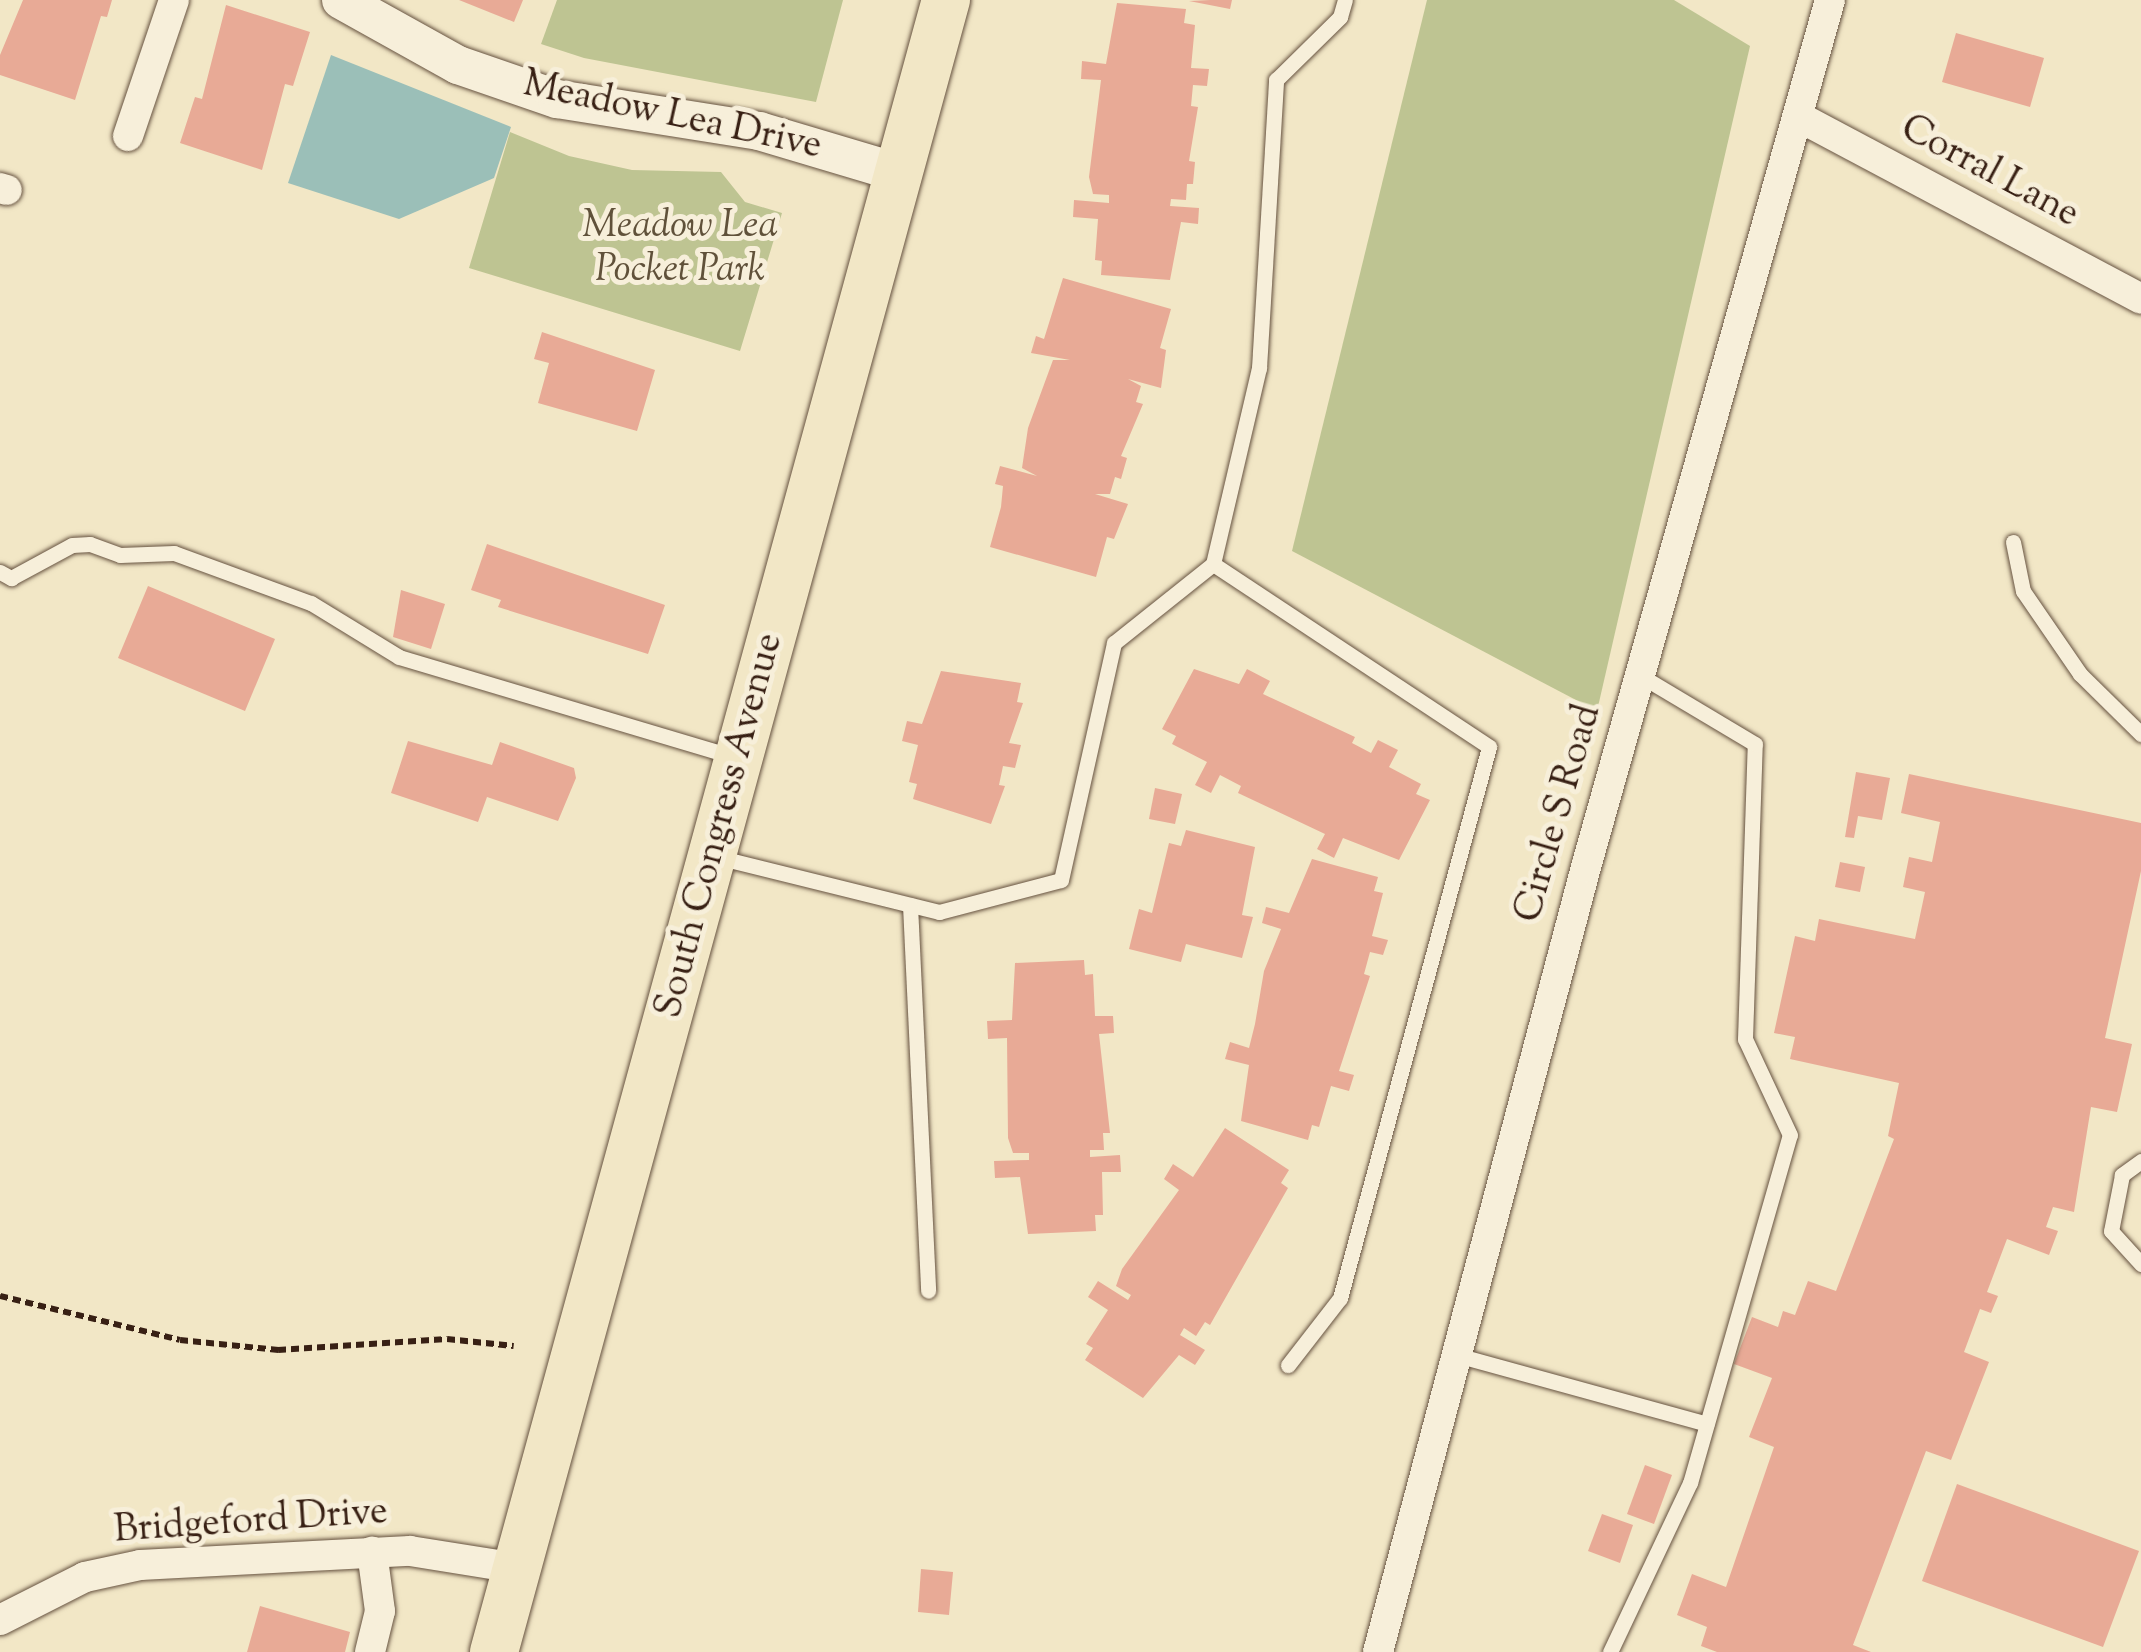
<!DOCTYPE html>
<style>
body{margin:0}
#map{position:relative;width:2141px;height:1652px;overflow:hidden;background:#f2e7c6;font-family:"Sorts Mill Goudy",serif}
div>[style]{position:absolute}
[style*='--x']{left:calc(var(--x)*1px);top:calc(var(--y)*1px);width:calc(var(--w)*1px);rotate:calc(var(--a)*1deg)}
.green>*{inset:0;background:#bec492}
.water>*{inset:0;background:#9bbfb8}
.building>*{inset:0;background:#e8aa96}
.path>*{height:6px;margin-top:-3px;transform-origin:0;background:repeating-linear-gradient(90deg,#382014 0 8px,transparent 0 13px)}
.roads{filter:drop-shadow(0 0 2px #665240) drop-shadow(0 0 2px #665240)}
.service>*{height:15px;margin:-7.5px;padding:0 7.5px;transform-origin:7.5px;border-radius:7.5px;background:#f7efda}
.minor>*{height:30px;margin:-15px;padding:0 15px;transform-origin:15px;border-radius:15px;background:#f7efda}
.tertiary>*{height:38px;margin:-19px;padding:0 19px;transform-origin:19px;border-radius:19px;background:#f7efda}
.primary>*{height:48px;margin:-24px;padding:0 24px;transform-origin:24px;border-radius:24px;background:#f2e7c6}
span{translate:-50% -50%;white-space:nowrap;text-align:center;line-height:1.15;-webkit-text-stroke:10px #f7efda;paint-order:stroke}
.street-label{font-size:38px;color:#382014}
.park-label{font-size:38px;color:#60513a;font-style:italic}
</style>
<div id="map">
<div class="green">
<div style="clip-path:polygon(557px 0,843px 0,816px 102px,584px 58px,541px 44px)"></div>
<div style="clip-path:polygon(1427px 0,1674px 0,1750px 46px,1597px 711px,1292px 551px)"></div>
<div style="clip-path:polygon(510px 132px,569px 156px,632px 170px,721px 172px,745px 202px,782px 213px,740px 351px,469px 268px)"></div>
</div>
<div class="water">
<div style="clip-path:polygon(331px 55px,511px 127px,494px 178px,399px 219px,288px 183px)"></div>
</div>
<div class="building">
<div style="clip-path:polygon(23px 0,112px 0,107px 17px,101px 16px,75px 100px,0 75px,0 55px)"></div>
<div style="clip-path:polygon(459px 0,523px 0,514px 22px)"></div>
<div style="clip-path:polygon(1210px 0,1232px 0,1230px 9px,1189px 1px)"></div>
<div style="clip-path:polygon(1117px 3px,1186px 9px,1184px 23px,1195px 25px,1191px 68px,1209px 69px,1207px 86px,1193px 85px,1191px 106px,1198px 107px,1189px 161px,1195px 162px,1193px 184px,1187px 184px,1186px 200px,1171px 199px,1170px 206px,1199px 208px,1198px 224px,1181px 222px,1170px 280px,1101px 275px,1102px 261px,1095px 260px,1098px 219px,1073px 217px,1074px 200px,1109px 203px,1109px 195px,1093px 194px,1089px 177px,1101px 80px,1081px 79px,1082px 61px,1106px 64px)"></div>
<div style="clip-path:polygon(226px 5px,310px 32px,293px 86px,285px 84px,262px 170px,180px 143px,195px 97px,202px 99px)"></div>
<div style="clip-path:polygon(1956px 33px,2044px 58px,2030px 107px,1942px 82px)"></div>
<div style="clip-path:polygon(1063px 278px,1171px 309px,1160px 348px,1166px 350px,1161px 388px,1128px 379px,1141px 386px,1136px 402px,1143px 404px,1121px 456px,1127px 458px,1121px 479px,1115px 477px,1110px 494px,1095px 494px,1128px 504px,1114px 539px,1107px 537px,1096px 577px,990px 547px,1001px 507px,1003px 486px,995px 484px,1000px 466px,1037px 476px,1022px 468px,1028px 428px,1053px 360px,1070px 360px,1031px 353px,1036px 336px,1044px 339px)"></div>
<div style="clip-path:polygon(542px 332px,655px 370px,637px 431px,538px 403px,549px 363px,534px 359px)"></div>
<div style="clip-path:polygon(487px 544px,665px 605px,648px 654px,498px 607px,501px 600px,471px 590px)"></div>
<div style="clip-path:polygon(148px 586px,275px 639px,245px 711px,118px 658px)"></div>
<div style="clip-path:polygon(401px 590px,445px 604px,431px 649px,393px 637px)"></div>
<div style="clip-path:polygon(1194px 669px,1239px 684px,1247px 669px,1270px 681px,1263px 694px,1355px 737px,1352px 743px,1371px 753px,1378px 740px,1398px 750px,1389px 767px,1421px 784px,1416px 794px,1430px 800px,1399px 860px,1343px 838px,1334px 858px,1317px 849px,1325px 834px,1238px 793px,1241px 786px,1220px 775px,1211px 793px,1195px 785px,1207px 762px,1172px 744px,1176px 736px,1162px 729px)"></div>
<div style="clip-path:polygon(941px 671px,1021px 683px,1017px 702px,1023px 703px,1009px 743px,1021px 745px,1015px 768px,1003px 766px,999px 785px,1005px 786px,991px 824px,913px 799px,917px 784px,909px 782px,918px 745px,902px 741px,907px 721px,922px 724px)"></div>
<div style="clip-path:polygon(408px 741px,492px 765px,500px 742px,574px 768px,576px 778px,558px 821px,487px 797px,478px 822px,391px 793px)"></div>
<div style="clip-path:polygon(1856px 772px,1890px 778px,1882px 820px,1858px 816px,1854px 838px,1845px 837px)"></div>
<div style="clip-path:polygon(1909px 774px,2141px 823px,2141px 871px,2105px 1038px,2132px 1044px,2117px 1112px,2091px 1107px,2074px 1212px,2053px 1207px,2046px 1227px,2058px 1231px,2049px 1255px,2007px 1239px,1987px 1292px,1998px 1296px,1991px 1313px,1980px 1309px,1964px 1352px,1989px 1362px,1951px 1460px,1926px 1451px,1853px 1645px,1871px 1652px,1717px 1652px,1701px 1646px,1707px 1627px,1677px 1615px,1692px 1574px,1726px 1587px,1774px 1447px,1749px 1437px,1772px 1378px,1734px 1364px,1752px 1317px,1778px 1327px,1783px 1311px,1795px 1315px,1808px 1281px,1836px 1291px,1894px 1139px,1888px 1136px,1899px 1083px,1790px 1059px,1795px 1037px,1774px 1033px,1795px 936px,1815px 941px,1819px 919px,1915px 939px,1925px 892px,1903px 887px,1909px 857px,1932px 862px,1940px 822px,1901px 813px)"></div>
<div style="clip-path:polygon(1155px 788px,1182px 794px,1175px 824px,1149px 819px)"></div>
<div style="clip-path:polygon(1186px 830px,1255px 847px,1242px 915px,1253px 917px,1242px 958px,1186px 944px,1181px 962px,1129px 949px,1139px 909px,1152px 913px,1169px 843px,1181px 846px)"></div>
<div style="clip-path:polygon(1312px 859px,1378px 877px,1374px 891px,1383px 893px,1372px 936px,1388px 940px,1383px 955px,1370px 952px,1364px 974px,1370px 976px,1339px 1071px,1354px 1075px,1349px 1091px,1331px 1086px,1319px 1127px,1312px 1125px,1308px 1140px,1241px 1121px,1249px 1065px,1225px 1059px,1230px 1042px,1249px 1048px,1255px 1024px,1264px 971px,1281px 929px,1262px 923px,1266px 907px,1289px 913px)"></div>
<div style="clip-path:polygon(1840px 862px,1865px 867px,1860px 892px,1835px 887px)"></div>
<div style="clip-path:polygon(1084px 960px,1085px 975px,1093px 974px,1095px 1016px,1113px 1016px,1114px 1033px,1099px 1034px,1110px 1133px,1103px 1133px,1104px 1150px,1090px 1150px,1090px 1157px,1120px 1155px,1121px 1172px,1102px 1172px,1103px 1215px,1095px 1215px,1096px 1231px,1028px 1234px,1020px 1177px,995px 1178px,994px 1161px,1029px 1160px,1029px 1153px,1013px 1153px,1008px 1138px,1007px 1038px,988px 1039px,987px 1021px,1012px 1020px,1015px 963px)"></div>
<div style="clip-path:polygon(1225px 1128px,1289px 1170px,1281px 1183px,1288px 1188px,1210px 1325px,1205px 1322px,1196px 1336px,1184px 1328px,1180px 1335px,1205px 1350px,1195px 1365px,1179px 1355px,1143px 1398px,1085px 1360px,1093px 1348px,1086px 1344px,1108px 1310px,1088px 1297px,1098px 1281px,1128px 1300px,1131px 1295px,1116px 1286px,1122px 1269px,1179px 1190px,1164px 1179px,1173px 1164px,1193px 1177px)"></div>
<div style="clip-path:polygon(1645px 1465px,1672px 1475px,1654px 1524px,1627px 1514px)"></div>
<div style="clip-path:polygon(1957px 1484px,2139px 1551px,2103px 1647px,1922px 1581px)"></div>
<div style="clip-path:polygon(1602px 1514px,1633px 1525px,1620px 1563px,1588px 1551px)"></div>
<div style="clip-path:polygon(921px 1569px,953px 1572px,949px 1615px,918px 1612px)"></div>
<div style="clip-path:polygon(260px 1606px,350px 1632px,345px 1652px,247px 1652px)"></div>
</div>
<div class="path">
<div style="--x:0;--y:1296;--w:185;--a:13.7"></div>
<div style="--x:180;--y:1340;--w:99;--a:5.8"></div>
<div style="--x:278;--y:1350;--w:169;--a:-3.7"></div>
<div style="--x:447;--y:1339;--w:67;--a:6"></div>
</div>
<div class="roads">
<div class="service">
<div style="--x:2013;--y:542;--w:50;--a:78.5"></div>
<div style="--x:2023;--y:591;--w:101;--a:55.5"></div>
<div style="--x:2080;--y:674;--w:86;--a:44.5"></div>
<div style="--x:1213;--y:564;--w:331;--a:33.5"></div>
<div style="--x:1489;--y:747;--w:571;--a:105.13"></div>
<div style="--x:1340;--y:1298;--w:85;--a:127.8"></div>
<div style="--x:0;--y:572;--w:13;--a:29"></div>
<div style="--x:11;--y:578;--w:69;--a:-28.4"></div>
<div style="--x:72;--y:545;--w:18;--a:-3"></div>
<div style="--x:90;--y:544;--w:32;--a:20"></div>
<div style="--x:120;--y:555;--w:54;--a:-2.1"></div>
<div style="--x:174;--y:553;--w:146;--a:20.1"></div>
<div style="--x:311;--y:603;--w:103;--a:31.5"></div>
<div style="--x:399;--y:657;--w:350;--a:16.6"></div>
<div style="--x:717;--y:857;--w:229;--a:13.9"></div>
<div style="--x:939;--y:912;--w:126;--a:-14.7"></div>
<div style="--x:1061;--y:880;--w:243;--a:-77.4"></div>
<div style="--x:1114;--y:643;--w:127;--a:-38.6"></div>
<div style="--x:1213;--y:564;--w:201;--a:-76.8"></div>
<div style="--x:1259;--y:368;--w:289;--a:-86.6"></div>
<div style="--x:1276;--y:80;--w:90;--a:-44.5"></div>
<div style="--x:1340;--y:17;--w:18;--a:-74"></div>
<div style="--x:910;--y:905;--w:386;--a:87.3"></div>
<div style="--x:2141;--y:1161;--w:24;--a:144"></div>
<div style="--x:2122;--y:1175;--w:57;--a:101.1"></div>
<div style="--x:2111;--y:1231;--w:45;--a:47.7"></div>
<div style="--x:1453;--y:1354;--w:263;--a:15.4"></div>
<div style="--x:1610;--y:1652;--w:187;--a:-64.7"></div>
<div style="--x:1690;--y:1483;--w:362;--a:-74"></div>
<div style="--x:1790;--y:1135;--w:106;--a:-115.1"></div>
<div style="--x:1745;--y:1039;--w:295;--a:-88.1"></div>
<div style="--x:1755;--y:744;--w:133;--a:-149.2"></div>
</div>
<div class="minor">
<div style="--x:1801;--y:118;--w:385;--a:28"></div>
<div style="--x:128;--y:136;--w:144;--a:-71.3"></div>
<div style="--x:0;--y:188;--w:7;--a:16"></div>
<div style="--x:0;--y:1620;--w:95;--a:-26.8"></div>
<div style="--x:85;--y:1577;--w:56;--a:-12.3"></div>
<div style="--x:140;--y:1565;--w:270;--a:-3"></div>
<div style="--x:410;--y:1551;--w:107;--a:9.1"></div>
<div style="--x:370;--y:1652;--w:42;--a:-76.3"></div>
<div style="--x:380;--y:1611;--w:60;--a:-97.7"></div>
<div style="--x:1378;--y:1652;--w:812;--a:-75.16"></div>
<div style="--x:1586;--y:867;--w:901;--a:-74.28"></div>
</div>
<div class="tertiary">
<div style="--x:341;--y:0;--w:134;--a:29.1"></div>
<div style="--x:458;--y:65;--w:105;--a:19"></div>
<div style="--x:557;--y:99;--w:205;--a:9"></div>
<div style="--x:759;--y:131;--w:147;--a:16.6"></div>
</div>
<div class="primary">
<div style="--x:494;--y:1652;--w:1713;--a:-74.7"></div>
</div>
</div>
<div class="street-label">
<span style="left:672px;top:117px;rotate:12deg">Meadow Lea Drive</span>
<span style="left:1989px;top:173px;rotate:28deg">Corral Lane</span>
<span style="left:1560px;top:814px;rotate:-74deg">Circle S Road</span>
<span style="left:721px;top:826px;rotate:-75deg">South Congress Avenue</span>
<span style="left:251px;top:1523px;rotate:-4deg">Bridgeford Drive</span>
</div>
<div class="park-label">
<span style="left:680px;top:250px">Meadow Lea<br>Pocket Park</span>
</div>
</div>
